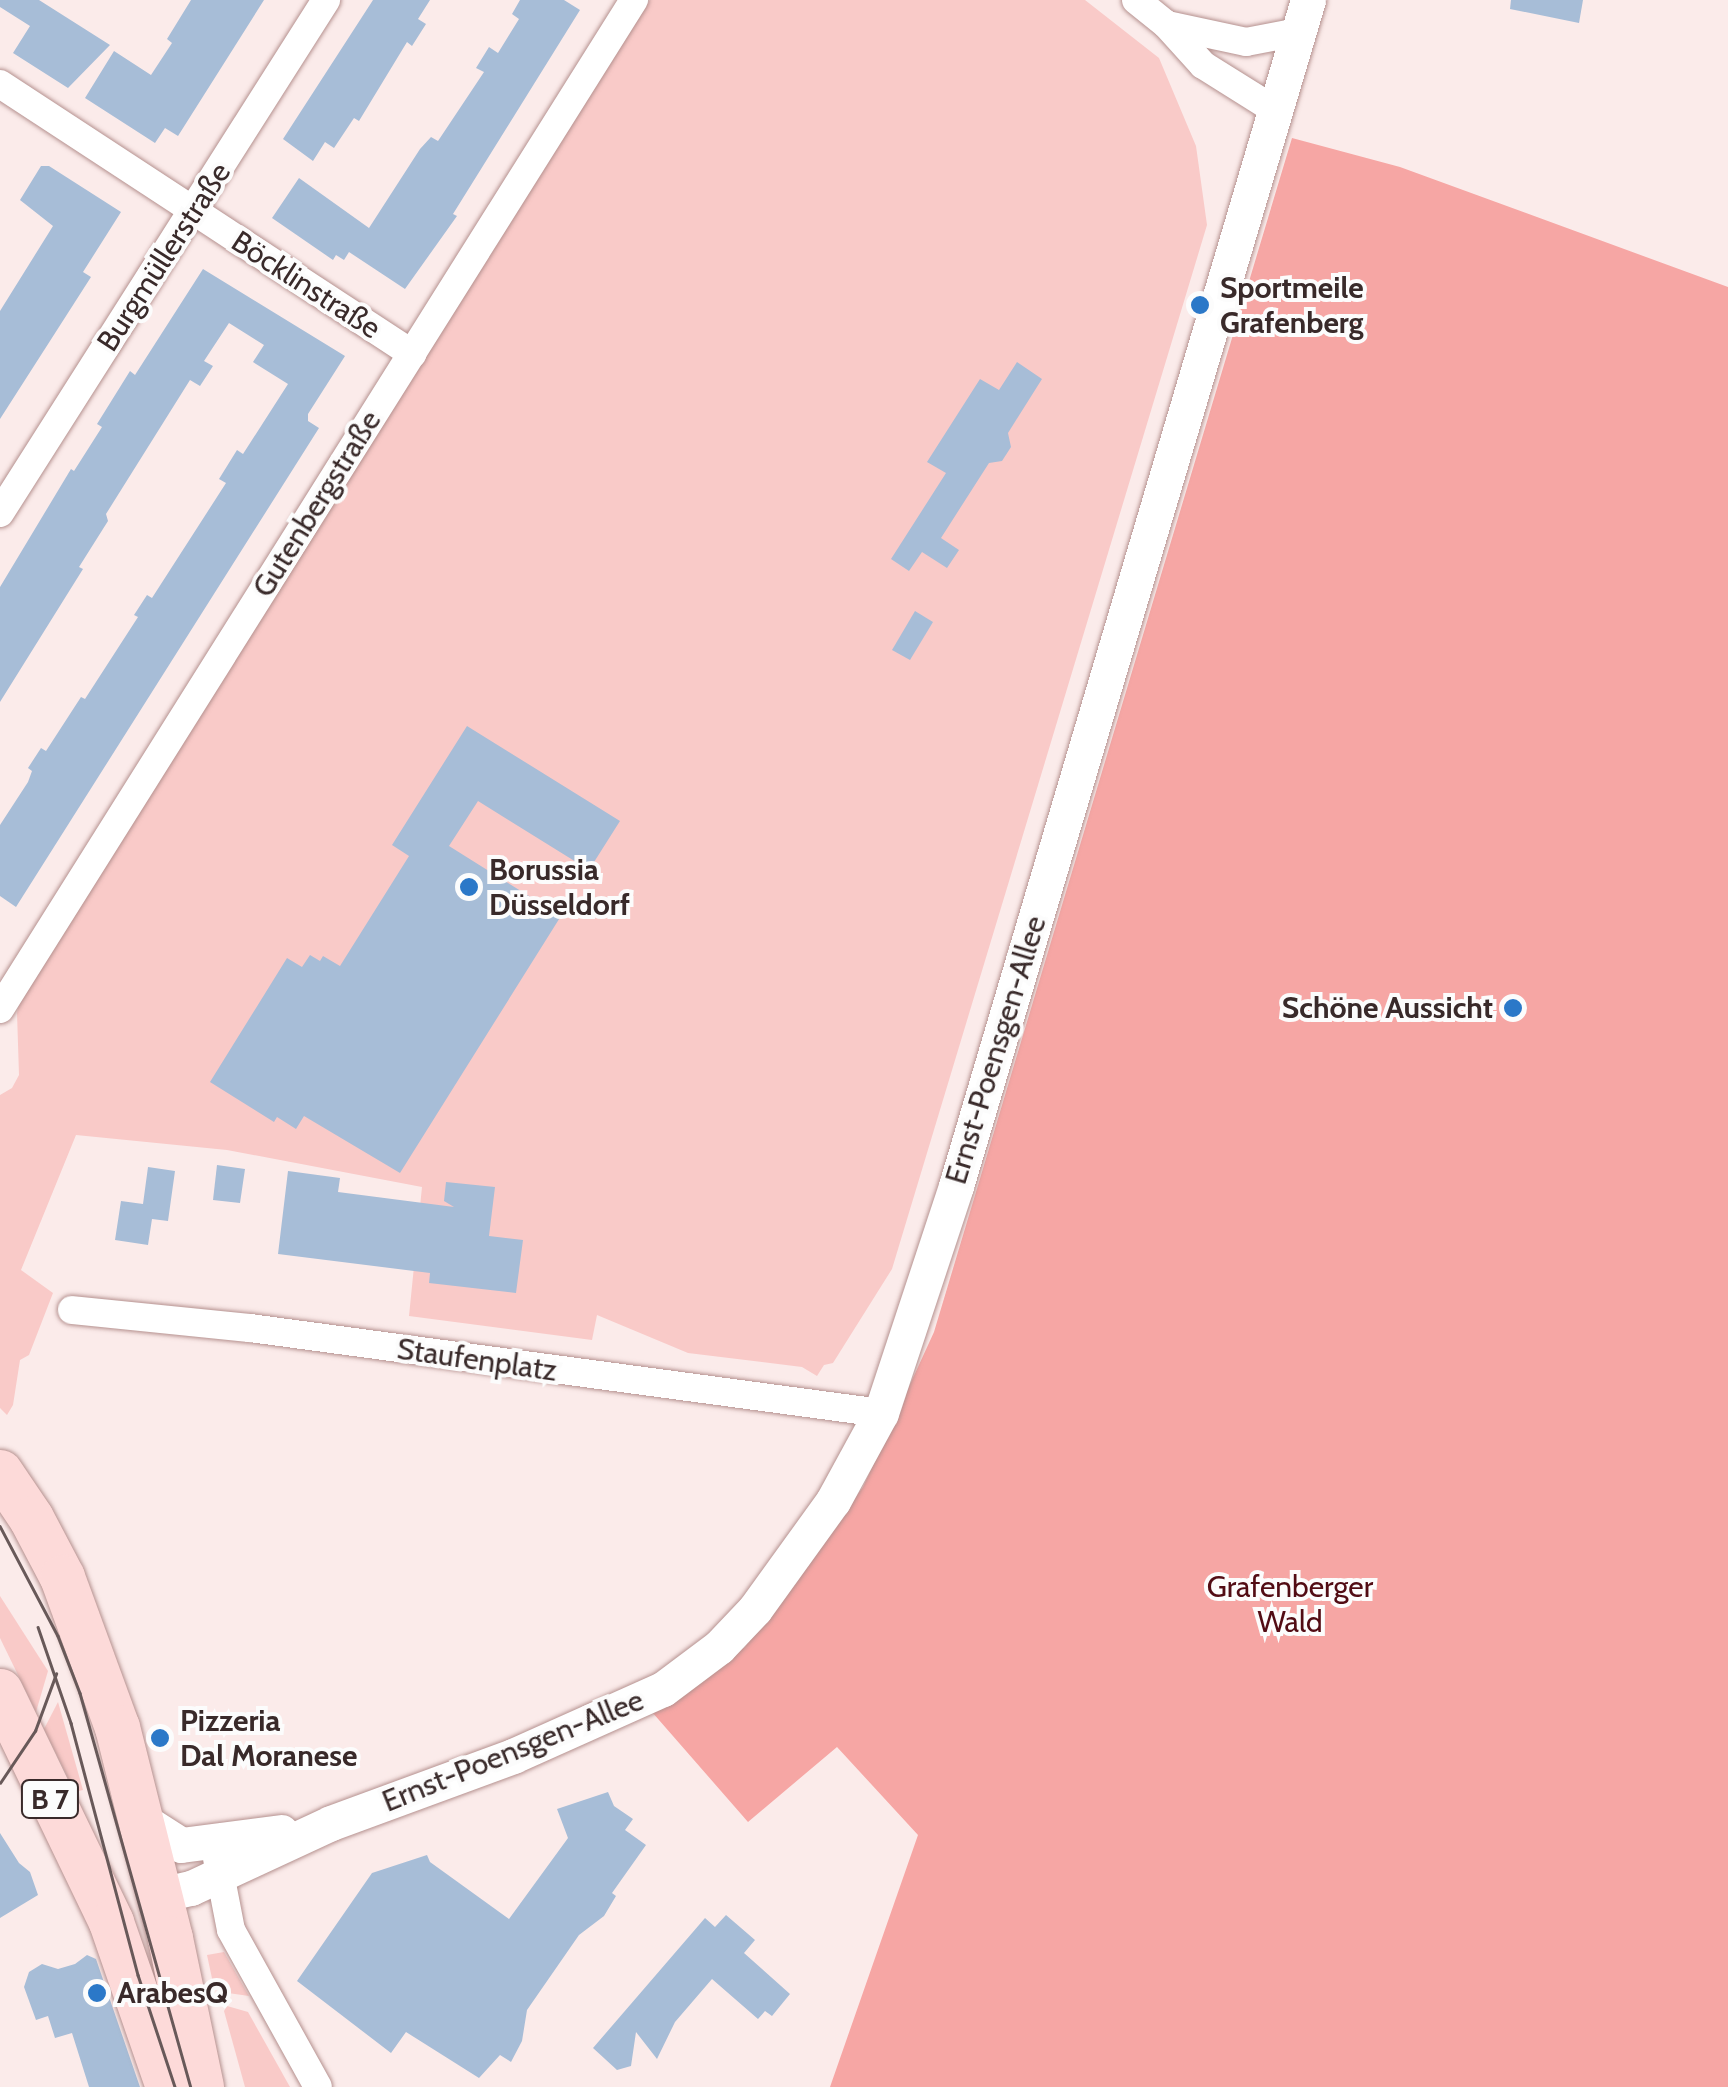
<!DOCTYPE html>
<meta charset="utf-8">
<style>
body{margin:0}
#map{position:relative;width:1728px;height:2087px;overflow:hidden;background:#fbebea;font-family:Cabin,sans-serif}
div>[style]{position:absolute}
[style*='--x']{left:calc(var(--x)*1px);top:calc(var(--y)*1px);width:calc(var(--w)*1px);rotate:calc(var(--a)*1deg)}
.green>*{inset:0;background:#f9cac8}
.forest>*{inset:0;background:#f6a6a4}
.building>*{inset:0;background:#a7bdd7}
.roads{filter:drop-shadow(0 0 2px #b5918f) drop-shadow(0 0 2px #b5918f)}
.minor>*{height:28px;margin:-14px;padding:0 14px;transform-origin:14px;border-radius:14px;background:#fff}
.tertiary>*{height:35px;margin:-17.5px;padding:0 17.5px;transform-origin:17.5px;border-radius:17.5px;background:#fff}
.primary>*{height:45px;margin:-22.5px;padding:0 22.5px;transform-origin:22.5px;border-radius:22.5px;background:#fddad9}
.tram>*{height:2.5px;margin:-1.25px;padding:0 1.25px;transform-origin:1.25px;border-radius:1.25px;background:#685959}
.dots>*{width:28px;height:28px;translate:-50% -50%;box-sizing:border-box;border:5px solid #fcfcfc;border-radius:50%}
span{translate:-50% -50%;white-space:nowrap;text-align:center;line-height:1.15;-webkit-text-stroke:8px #fcfcfc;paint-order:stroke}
.shield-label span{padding:2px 8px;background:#fcfcfc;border:2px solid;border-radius:8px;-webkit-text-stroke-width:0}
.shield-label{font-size:28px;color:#392a2a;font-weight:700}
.street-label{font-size:30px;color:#392a2a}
.poi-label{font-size:30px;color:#392a2a;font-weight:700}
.left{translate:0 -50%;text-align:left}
.right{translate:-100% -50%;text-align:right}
.park-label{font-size:30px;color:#520c14}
</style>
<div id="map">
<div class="green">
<div style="clip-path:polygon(650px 0,1085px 0,1159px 58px,1196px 146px,1207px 225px,892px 1269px,833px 1363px,824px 1365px,817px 1376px,802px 1367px,688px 1353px,597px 1315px,592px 1340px,409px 1316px,422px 1187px,227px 1150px,76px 1135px,21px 1270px,53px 1293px,29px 1355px,20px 1360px,13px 1405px,7px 1415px,0 1408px,0 1095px,12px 1088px,19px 1075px,17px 1013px,22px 989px)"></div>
<div style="clip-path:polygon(0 1596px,48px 1671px,36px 1712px,0 1638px)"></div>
<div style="clip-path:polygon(58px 1702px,83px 1790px,75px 1792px,44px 1729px)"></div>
<div style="clip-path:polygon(224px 1952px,249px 1996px,228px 1993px,213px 1983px,207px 1955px)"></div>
<div style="clip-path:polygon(227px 2006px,248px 2012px,290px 2087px,245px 2087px,224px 2011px)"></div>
</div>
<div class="forest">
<div style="clip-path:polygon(1292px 138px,1400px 167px,1728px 287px,1728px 2087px,830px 2087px,918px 1835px,837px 1747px,748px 1822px,652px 1712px,745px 1647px,863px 1487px,934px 1332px)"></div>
</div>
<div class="building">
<div style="clip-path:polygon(0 0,39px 0,110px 45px,68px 88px,13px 53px,30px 26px,0 7px)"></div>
<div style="clip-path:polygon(191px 0,264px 0,178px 136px,165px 128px,155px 143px,85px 98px,114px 51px,151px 75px,172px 43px,167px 39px)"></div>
<div style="clip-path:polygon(373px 0,430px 0,418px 19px,426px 24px,412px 46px,407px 42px,359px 121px,354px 118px,334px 148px,325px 142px,313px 161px,283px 139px)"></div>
<div style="clip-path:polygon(520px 0,564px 0,580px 10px,453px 214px,457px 216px,405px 289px,349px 252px,344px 260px,336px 255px,333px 260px,272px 218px,299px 178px,369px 228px,420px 149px,431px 137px,438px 141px,484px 72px,476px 68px,489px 47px,498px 53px,519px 19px,512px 14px)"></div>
<div style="clip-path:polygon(1511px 0,1583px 0,1579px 23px,1510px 9px)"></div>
<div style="clip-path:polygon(41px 166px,49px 166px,121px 212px,83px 272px,91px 277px,0 419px,0 311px,53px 226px,20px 200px)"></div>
<div style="clip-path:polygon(203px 269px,345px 356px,308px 414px,308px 421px,319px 428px,16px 907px,0 896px,0 825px,28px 782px,32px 771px,28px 768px,41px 748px,46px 751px,81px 697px,85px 699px,138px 617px,134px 615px,147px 595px,152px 598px,226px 483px,219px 479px,237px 450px,243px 454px,288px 384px,253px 362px,264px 345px,229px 323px,204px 361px,213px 366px,200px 386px,190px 380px,106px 514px,108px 521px,79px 567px,83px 569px,0 702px,0 587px,71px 469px,74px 471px,102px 427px,97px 424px,130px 371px,135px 375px)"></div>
<div style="clip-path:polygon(1017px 362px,1042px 379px,1008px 433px,1011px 447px,1002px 461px,989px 463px,941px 538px,959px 550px,947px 568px,922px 552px,909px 571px,891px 559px,946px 473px,927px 462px,980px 379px,999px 390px)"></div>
<div style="clip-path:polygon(915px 611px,933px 622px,910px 660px,892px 650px)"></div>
<div style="clip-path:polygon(467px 726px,620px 821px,589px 870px,478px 801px,449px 846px,561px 916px,400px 1173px,304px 1116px,296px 1129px,277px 1117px,274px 1122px,210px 1082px,287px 958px,302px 967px,310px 955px,320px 961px,323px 956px,340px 966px,409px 856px,392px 845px)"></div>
<div style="clip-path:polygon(217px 1165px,245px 1169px,240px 1203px,213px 1200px)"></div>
<div style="clip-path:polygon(148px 1167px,175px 1171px,168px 1221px,152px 1219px,148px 1245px,115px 1240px,121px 1201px,143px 1204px)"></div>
<div style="clip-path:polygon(288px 1171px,340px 1178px,338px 1192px,454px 1207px,444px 1201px,446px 1182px,495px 1187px,489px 1236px,523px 1240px,516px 1293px,429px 1283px,430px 1273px,278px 1254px)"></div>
<div style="clip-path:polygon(608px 1792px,614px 1806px,633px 1819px,625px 1830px,646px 1845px,612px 1893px,616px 1896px,604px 1916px,579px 1935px,527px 2010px,522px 2041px,511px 2062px,500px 2055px,479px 2078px,406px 2032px,391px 2053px,297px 1981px,372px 1873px,427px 1855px,430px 1862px,509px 1919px,568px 1838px,557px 1809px)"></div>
<div style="clip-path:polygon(0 1833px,19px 1863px,30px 1872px,38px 1895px,0 1918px)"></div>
<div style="clip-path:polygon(726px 1915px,755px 1940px,744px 1953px,790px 1994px,772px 2016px,765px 2011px,758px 2019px,712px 1979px,675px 2022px,657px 2059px,636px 2032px,631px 2066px,617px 2070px,593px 2048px,705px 1918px,715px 1927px)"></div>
<div style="clip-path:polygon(87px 1955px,96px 1959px,140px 2087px,89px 2087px,72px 2033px,55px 2038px,48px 2016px,36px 2020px,24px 1987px,29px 1972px,42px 1964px,58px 1969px,75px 1964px)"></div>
</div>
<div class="roads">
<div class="minor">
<div style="--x:1136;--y:0;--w:38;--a:39"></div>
<div style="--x:1166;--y:24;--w:55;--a:47.9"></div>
<div style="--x:1203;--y:65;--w:85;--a:32"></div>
<div style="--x:1167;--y:25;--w:81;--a:12.1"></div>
<div style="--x:1246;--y:42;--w:53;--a:-10.9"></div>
<div style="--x:0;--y:84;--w:493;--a:33.2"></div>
<div style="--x:0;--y:513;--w:608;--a:-57.56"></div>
<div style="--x:0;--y:1009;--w:1192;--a:-57.86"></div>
<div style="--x:72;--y:1310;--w:179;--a:5.8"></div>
<div style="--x:250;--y:1328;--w:637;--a:7.67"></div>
<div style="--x:217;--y:1858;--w:73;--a:79"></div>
<div style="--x:231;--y:1930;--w:179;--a:61"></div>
</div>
<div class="tertiary">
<div style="--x:142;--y:1820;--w:46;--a:32.7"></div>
<div style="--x:181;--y:1845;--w:101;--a:-7.4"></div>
<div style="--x:160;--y:1895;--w:32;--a:-13"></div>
<div style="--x:191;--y:1888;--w:154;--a:-24.9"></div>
<div style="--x:331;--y:1823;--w:194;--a:-20.2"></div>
<div style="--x:513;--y:1756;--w:164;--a:-24.1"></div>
<div style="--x:663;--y:1689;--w:70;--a:-36.9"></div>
<div style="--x:719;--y:1647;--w:52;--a:-46.5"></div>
<div style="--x:755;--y:1609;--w:133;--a:-54.2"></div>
<div style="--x:833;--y:1501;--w:100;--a:-61.4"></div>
<div style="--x:881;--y:1413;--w:239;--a:-71.7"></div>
<div style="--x:956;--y:1186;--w:1237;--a:-73.47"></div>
</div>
<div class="primary">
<div style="--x:0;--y:1472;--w:55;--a:56"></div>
<div style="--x:31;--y:1518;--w:67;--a:62.3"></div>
<div style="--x:62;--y:1577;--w:160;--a:69.9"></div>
<div style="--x:117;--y:1727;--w:218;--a:75.9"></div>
<div style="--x:170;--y:1938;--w:152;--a:78.2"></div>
<div style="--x:0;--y:1691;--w:256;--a:64.3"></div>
<div style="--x:111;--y:1922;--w:175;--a:70.9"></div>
</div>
</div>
<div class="tram">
<div style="--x:0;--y:1526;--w:124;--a:62.2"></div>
<div style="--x:58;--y:1636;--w:61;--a:68.9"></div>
<div style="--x:80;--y:1693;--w:409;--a:74.3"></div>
<div style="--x:38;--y:1627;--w:102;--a:71"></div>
<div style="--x:71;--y:1723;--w:261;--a:75.1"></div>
<div style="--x:138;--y:1975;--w:118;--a:71.7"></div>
<div style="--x:0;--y:1783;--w:63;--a:-56.1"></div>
<div style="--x:35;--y:1731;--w:61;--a:-69.8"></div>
</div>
<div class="dots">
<div style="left:1200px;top:305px;background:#2b78c8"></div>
<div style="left:469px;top:887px;background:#2b78c8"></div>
<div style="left:1513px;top:1008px;background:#2b78c8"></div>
<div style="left:160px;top:1738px;background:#2b78c8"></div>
<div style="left:97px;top:1993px;background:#2b78c8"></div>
</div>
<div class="shield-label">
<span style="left:50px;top:1799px">B 7</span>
</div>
<div class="street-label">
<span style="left:164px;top:257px;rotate:-57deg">Burgmüllerstraße</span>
<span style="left:306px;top:285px;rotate:33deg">Böcklinstraße</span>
<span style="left:317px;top:504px;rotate:-58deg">Gutenbergstraße</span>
<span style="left:996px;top:1050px;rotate:-73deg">Ernst-Poensgen-Allee</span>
<span style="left:477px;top:1360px;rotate:8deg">Staufenplatz</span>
<span style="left:513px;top:1751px;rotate:-22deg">Ernst-Poensgen-Allee</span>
</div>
<div class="poi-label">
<span class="left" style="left:1220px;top:305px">Sportmeile<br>Grafenberg</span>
<span class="left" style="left:489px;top:887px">Borussia<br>Düsseldorf</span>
<span class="right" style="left:1493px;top:1008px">Schöne Aussicht</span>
<span class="left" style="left:180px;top:1738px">Pizzeria<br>Dal Moranese</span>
<span class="left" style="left:117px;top:1993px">ArabesQ</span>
</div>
<div class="park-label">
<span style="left:1290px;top:1604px">Grafenberger<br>Wald</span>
</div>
</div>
